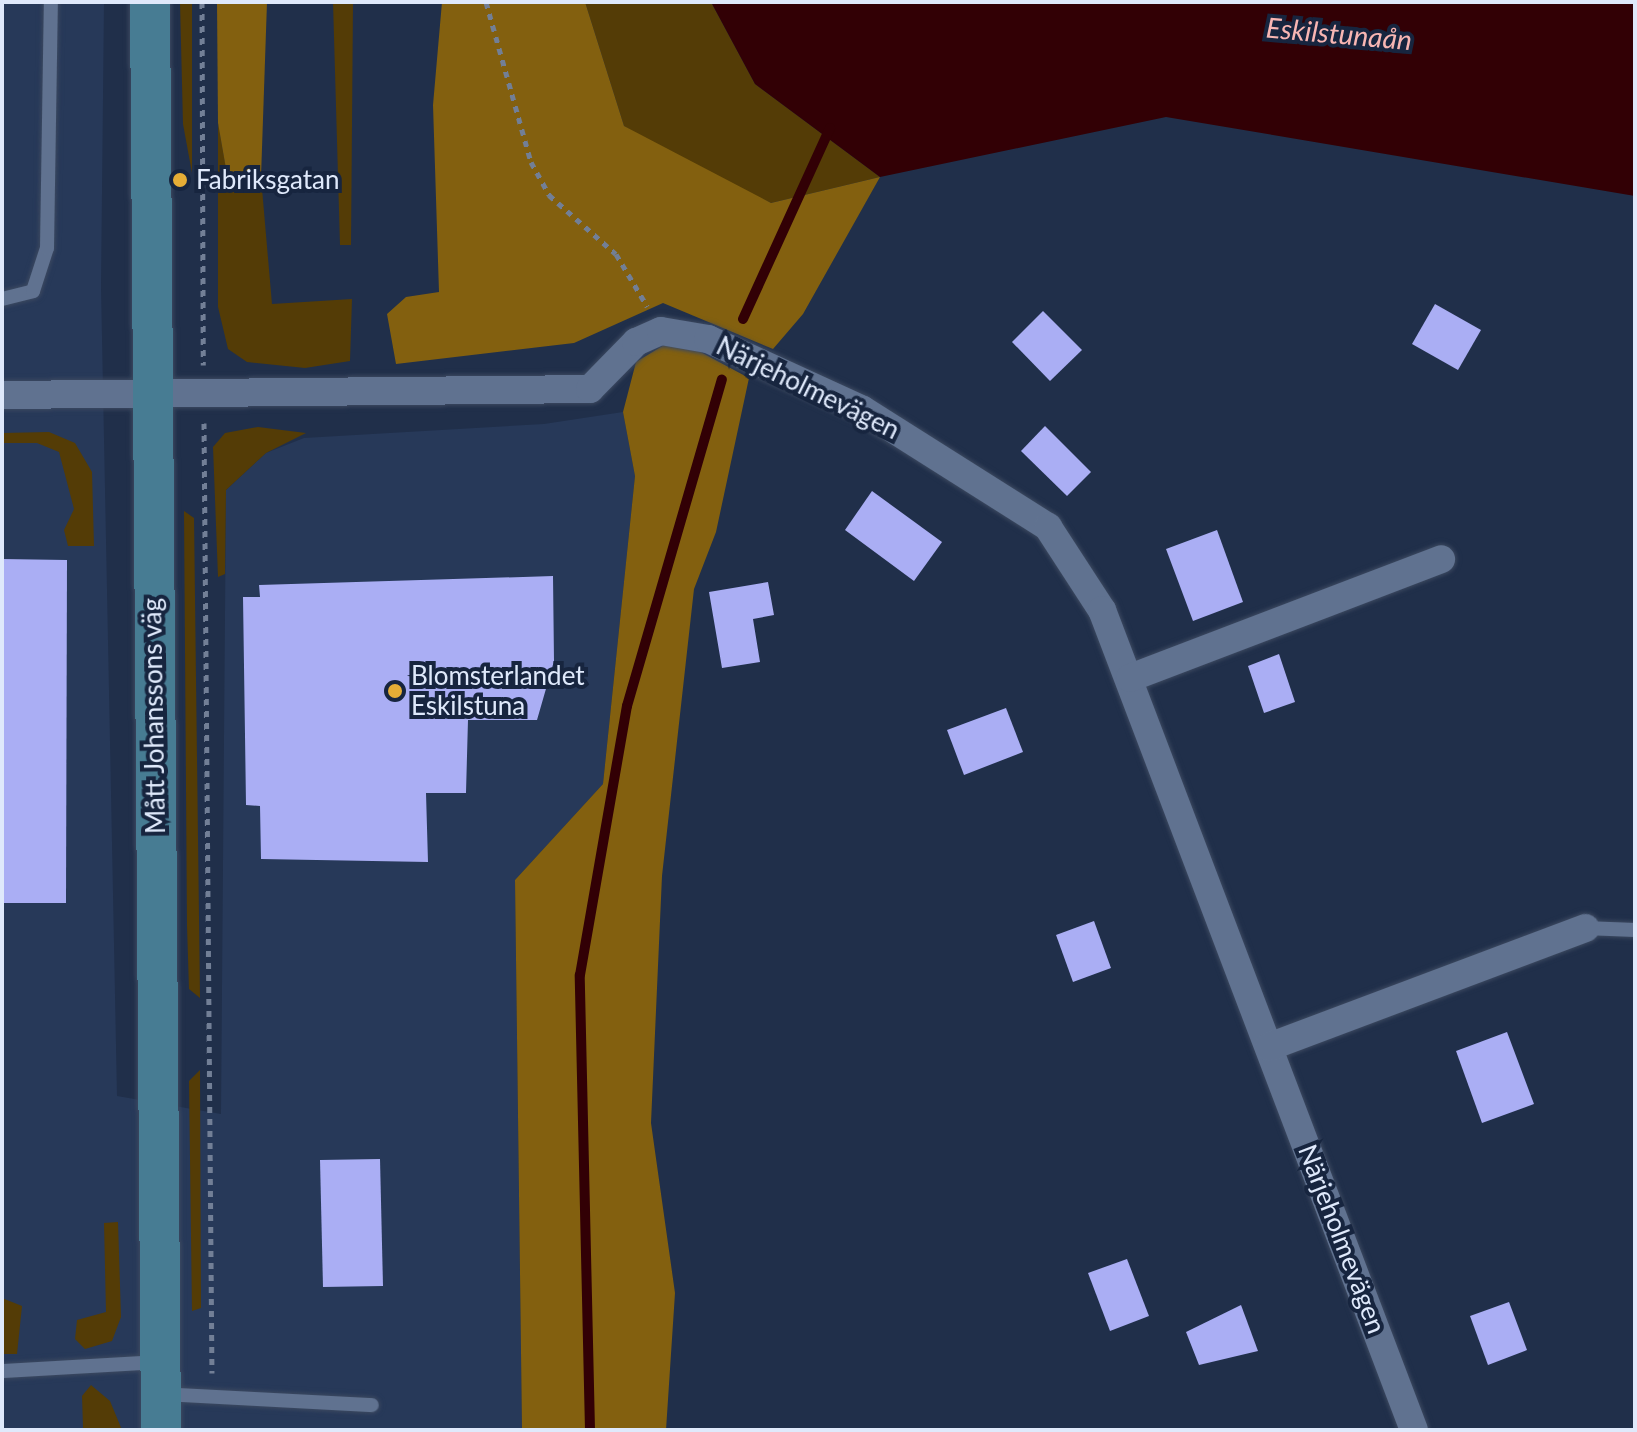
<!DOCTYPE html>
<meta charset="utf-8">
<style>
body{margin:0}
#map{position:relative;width:1637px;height:1432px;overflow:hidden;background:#202f4a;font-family:Lato,sans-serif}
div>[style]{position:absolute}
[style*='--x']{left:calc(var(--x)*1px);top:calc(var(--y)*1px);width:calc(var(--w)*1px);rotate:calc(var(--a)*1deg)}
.built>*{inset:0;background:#273959}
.green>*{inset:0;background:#543c06}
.forest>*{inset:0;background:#83600f}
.water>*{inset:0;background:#320005}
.stream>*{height:10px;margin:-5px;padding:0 5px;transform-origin:5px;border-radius:5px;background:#320005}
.building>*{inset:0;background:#aaaef4}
.path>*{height:5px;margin-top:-2.5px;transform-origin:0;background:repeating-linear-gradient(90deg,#727f96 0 6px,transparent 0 12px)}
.roads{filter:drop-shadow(0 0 2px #3c4960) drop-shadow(0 0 2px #3c4960)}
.lane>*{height:14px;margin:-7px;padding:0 7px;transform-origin:7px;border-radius:7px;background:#607290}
.street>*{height:28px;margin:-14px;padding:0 14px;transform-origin:14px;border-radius:14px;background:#607290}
.secondary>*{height:40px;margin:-20px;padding:0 20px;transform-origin:20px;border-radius:20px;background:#477c93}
.dots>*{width:22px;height:22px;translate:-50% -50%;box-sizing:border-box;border:4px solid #17253f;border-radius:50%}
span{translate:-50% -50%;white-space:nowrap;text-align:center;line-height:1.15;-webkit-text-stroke:8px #17253f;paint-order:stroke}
.poi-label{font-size:26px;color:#dfe9fb}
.left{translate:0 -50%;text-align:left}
.street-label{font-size:26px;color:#dfe9fb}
.water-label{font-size:28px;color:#f8b6b3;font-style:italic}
.frame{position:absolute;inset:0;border:4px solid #dfe9fb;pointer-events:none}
</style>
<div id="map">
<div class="built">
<div style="clip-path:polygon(2px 2px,104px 2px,101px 287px,117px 1096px,221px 1114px,226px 490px,266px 453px,304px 438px,544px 424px,623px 412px,635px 476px,603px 784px,515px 880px,522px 1430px,2px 1430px)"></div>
</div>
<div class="green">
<div style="clip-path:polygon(180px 2px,192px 2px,192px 173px,183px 124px)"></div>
<div style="clip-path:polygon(333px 2px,353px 2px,351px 245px,340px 245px)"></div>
<div style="clip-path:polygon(585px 2px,711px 2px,755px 84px,880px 177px,771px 203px,678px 159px,624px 126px)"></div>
<div style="clip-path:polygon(218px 123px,228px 179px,261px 177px,272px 304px,352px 299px,350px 361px,305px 368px,247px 362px,228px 349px,218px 307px)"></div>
<div style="clip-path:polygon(258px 427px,306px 433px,266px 453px,226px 490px,225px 574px,218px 577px,213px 447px,225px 433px)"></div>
<div style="clip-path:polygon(49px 432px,75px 443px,92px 472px,94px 546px,68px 546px,64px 530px,74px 509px,59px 452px,37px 443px,2px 443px,2px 433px)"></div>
<div style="clip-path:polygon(184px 511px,194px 518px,200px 998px,189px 989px,187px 926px)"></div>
<div style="clip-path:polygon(200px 1070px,201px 1308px,192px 1311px,189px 1081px)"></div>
<div style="clip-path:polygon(118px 1222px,121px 1317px,112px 1341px,85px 1349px,75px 1339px,77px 1320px,106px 1312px,104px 1223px)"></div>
<div style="clip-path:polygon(2px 1298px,22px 1306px,17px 1354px,2px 1354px)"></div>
<div style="clip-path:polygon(91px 1385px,110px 1401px,122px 1430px,83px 1428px,82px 1396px)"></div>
</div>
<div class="forest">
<div style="clip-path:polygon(217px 2px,267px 2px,261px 177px,228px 180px,218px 123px)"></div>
<div style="clip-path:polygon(442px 2px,585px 2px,624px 126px,771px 203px,880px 177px,803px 314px,773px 349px,663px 303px,574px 343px,396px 364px,387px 314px,406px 297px,439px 292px,433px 105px)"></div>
<div style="clip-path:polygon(664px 345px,695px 349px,749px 378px,716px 532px,694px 589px,662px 876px,651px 1123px,675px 1293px,666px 1430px,522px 1430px,515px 880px,603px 784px,635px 476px,623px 412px,636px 362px)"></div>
</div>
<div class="water">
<div style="clip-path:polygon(711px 2px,1635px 2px,1635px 196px,1166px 117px,880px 177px,755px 84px)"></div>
</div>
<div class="stream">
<div style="--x:743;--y:319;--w:210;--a:-65.5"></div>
<div style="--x:590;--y:1430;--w:455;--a:-91.3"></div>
<div style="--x:580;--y:975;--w:273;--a:-80.1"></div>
<div style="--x:627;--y:706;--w:340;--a:-73.8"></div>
</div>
<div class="building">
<div style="clip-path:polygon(1435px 304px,1481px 330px,1458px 370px,1412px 344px)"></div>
<div style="clip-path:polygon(1043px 311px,1082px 350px,1050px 381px,1012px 342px)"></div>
<div style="clip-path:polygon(1045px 426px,1091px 472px,1067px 496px,1021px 451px)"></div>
<div style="clip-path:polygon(872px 491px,942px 542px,914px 581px,845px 530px)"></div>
<div style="clip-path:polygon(1217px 530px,1243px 602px,1193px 621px,1166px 549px)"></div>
<div style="clip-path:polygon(2px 559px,67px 560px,66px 903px,2px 903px)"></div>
<div style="clip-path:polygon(553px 576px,554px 661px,537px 720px,468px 720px,466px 793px,426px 793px,428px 862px,261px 859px,260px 806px,246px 805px,243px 597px,260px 597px,259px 585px)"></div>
<div style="clip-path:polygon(768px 582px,774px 615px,753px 619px,760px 662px,722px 668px,709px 592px)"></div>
<div style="clip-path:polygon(1279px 654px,1295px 702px,1264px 713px,1248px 666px)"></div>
<div style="clip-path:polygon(1006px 708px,1023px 752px,964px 775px,947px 730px)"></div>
<div style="clip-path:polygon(1094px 921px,1111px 968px,1073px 982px,1056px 935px)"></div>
<div style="clip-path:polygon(1507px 1032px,1534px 1104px,1482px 1123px,1456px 1051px)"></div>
<div style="clip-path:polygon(380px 1159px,383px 1286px,323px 1287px,320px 1160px)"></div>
<div style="clip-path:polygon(1127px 1259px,1149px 1316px,1110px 1331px,1088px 1273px)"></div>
<div style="clip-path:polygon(1509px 1302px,1527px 1350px,1488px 1365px,1470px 1316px)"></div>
<div style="clip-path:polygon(1241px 1305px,1258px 1351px,1199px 1365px,1186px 1332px)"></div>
</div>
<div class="path">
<div style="--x:202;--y:2;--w:363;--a:89.8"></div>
<div style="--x:486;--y:2;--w:166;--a:74.3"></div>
<div style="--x:531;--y:162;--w:38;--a:61"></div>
<div style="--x:549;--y:195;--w:89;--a:41.4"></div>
<div style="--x:616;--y:254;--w:61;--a:59.2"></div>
<div style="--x:204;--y:423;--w:950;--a:89.52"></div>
</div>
<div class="roads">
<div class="lane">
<div style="--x:2;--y:299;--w:32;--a:-14"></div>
<div style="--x:33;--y:291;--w:45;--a:-72"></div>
<div style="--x:47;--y:248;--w:246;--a:-89.1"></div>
<div style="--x:1585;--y:928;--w:50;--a:2.3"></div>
<div style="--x:2;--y:1371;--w:155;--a:-3.3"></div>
<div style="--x:161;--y:1394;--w:211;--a:3"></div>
</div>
<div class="street">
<div style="--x:2;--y:395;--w:588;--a:-0.58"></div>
<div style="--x:590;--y:389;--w:66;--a:-45.6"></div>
<div style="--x:636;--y:342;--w:27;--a:-24"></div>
<div style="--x:661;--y:331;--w:48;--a:9.7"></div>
<div style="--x:708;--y:339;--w:170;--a:24.6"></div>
<div style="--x:863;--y:410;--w:219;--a:32.3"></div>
<div style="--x:1048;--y:527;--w:99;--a:57"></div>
<div style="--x:1102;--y:610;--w:877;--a:69.17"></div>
<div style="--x:1130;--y:678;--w:333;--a:-20.9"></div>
<div style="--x:1269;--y:1047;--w:338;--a:-20.6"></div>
</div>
<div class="secondary">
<div style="--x:150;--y:2;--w:1428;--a:89.56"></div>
</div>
</div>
<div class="dots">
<div style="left:180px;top:180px;background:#e5ad36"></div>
<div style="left:395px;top:691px;background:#e5ad36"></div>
</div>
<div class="poi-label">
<span class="left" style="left:196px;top:180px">Fabriksgatan</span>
<span class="left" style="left:411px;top:691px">Blomsterlandet<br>Eskilstuna</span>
</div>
<div class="street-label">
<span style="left:808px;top:388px;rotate:26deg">Närjeholmevägen</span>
<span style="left:154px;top:716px;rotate:-91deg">Mått Johanssons väg</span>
<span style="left:1342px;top:1239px;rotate:69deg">Närjeholmevägen</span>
</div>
<div class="water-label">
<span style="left:1339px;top:33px;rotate:5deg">Eskilstunaån</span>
</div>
<div class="frame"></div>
</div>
